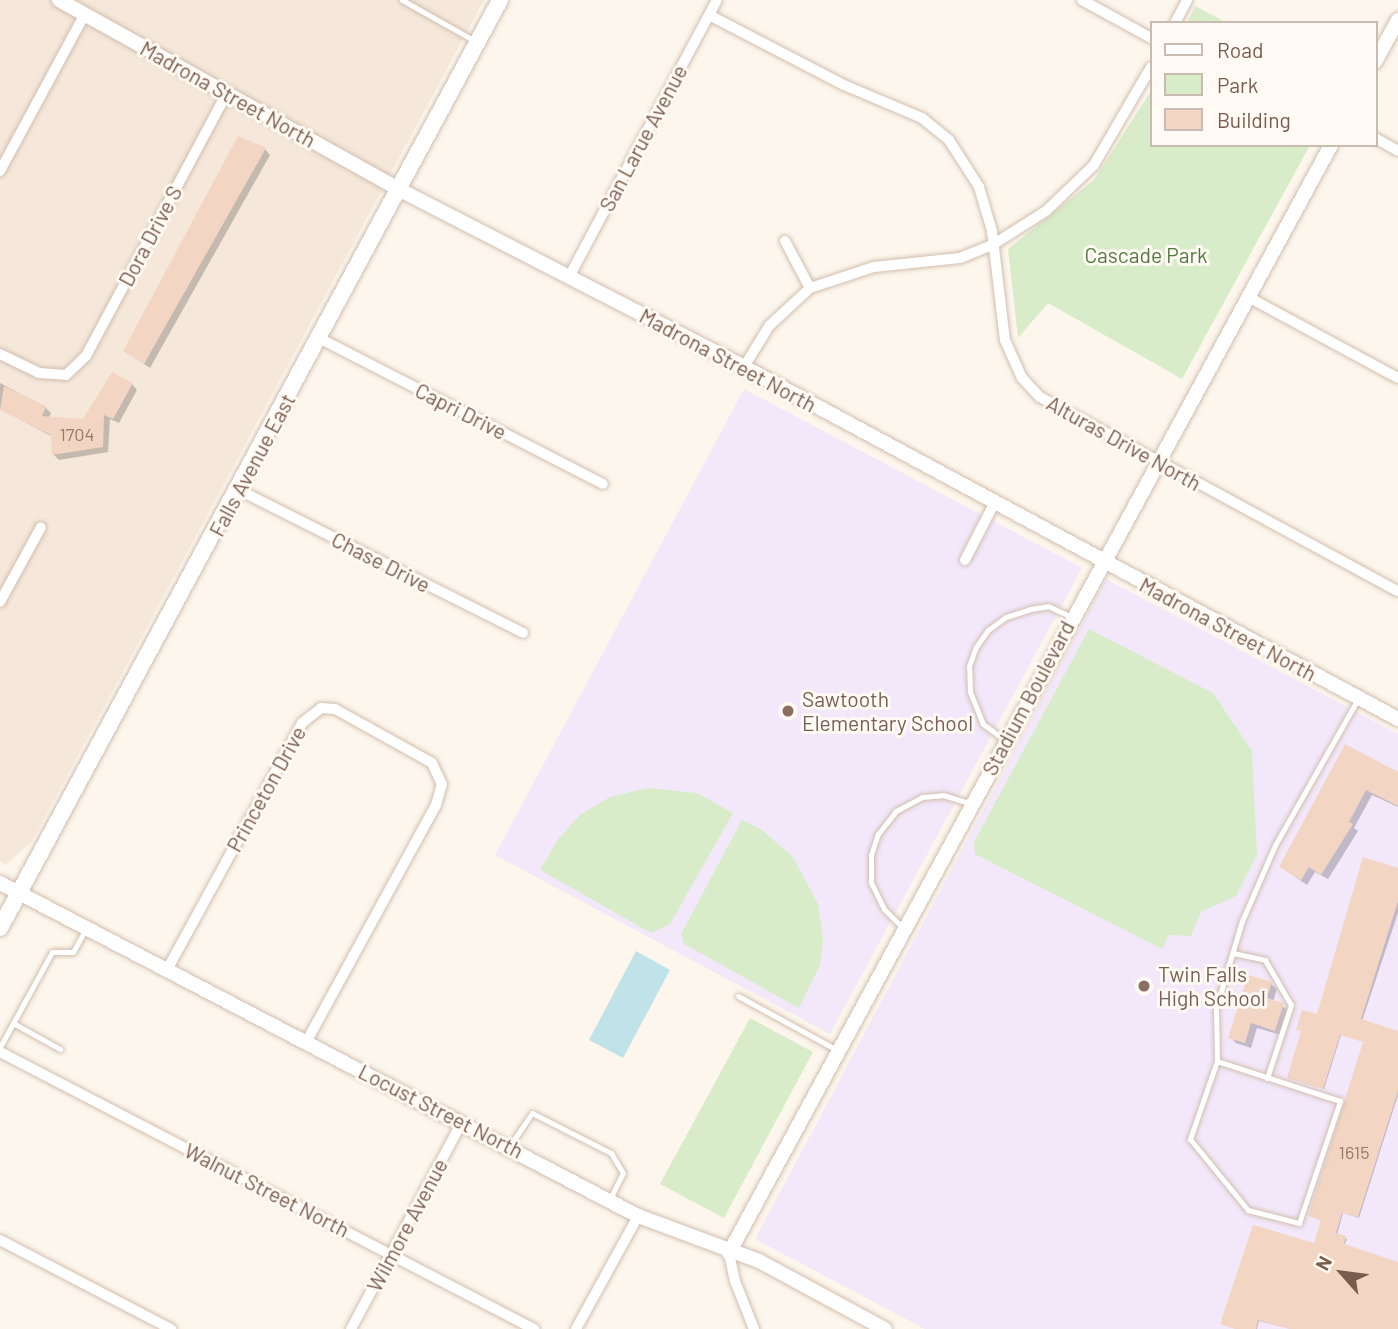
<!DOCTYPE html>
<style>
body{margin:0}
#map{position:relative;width:1398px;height:1329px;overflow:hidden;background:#fdf6ec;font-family:Barlow,sans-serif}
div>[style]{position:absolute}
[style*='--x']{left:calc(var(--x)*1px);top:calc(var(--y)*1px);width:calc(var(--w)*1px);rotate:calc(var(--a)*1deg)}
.residential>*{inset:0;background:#f5e8da}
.education>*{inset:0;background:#f3e8fa}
.green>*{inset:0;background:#d8ecc9}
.water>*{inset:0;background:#bfe3e8}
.shadow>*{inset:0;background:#0003}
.building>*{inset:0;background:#f3d5c3}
.roads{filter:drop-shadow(0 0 2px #d1beb0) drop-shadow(0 0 2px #d1beb0)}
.service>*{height:5px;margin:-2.5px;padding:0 2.5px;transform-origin:2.5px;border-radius:2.5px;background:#fff}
.minor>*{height:10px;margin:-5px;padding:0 5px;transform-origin:5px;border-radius:5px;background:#fff}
.tertiary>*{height:14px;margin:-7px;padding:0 7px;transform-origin:7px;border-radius:7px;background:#fff}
.secondary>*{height:16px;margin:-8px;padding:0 8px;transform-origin:8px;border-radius:8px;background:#fff}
.dots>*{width:19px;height:19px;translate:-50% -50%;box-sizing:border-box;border:4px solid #fffaf3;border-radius:50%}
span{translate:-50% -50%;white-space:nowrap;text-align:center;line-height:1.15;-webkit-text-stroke:6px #fffaf3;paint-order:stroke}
.number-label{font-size:18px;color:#987a6a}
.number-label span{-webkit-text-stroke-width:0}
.street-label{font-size:21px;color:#7a5c4d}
.park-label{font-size:21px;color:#537a41}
.education-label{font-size:21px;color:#785e54}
.left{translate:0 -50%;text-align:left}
.legend{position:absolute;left:1150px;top:21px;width:228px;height:126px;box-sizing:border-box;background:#fffaf3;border:2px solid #cabbb1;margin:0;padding:9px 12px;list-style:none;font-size:21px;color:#7a5c4d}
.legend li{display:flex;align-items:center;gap:14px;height:35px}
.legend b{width:35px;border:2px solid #cabbb1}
.north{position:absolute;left:1307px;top:1238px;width:70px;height:70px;-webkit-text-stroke:5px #fffaf3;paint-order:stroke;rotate:298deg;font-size:19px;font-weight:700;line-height:28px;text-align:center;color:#7a5c4d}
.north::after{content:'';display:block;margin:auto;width:24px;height:32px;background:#7a5c4d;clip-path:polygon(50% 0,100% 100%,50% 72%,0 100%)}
</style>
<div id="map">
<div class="residential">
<div style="clip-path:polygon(0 0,484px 0,32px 841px,6px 865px,0 861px)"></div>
</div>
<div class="education">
<div style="clip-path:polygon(744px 389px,1082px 568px,830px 1034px,495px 855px)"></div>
<div style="clip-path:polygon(1106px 579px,1398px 734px,1398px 1329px,925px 1329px,755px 1239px)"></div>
</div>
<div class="green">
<div style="clip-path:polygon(1195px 6px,1227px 23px,1187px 23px)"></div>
<div style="clip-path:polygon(1151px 91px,1151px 145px,1310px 145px,1182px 379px,1048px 303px,1018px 338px,1008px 249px,1094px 180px)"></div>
<div style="clip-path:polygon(1089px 629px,1213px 693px,1252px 751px,1257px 855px,1236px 896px,1201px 912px,1191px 936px,1169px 935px,1162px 949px,975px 854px,974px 842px)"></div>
<div style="clip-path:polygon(648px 788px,697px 793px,733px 813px,670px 924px,651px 933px,540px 870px,558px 839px,580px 815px,610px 797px)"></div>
<div style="clip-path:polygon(742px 820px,761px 829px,793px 857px,818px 904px,823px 940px,820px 965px,799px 1008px,684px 944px,681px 934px)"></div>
<div style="clip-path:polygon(750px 1018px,813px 1052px,724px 1218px,660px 1184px)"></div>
</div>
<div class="water">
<div style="clip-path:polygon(636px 951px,670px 970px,623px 1058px,589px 1040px)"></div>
</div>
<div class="shadow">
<div style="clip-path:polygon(265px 149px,270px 155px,150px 368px,125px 351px)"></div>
<div style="clip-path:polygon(0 383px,45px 407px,51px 413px,49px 418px,84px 421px,132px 384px,137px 390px,119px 423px,110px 419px,108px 452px,59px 460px,53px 454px,53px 437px,0 409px)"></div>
<div style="clip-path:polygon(1346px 746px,1398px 774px,1398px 807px,1372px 795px,1354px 828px,1358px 831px,1328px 879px,1315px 872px,1307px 885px,1281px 867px)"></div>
<div style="clip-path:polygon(1398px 870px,1398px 913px,1362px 1021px,1398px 1032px,1398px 1095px,1359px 1218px,1343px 1213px,1337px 1235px,1347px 1239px,1344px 1246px,1398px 1264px,1398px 1329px,1291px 1329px,1259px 1321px,1257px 1329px,1236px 1329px,1316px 1245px,1323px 1221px,1312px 1217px,1365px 1042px,1341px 1035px,1324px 1089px,1289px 1078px)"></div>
<div style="clip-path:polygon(1271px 984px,1277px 989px,1273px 1002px,1289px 1010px,1281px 1035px,1257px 1028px,1251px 1048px,1236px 1043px,1230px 1037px)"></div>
</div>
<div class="building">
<div style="clip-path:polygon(238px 136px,266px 148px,144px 364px,123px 351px)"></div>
<div style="clip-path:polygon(112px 372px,133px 383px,113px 419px,104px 415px,103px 447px,52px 455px,51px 435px,0 410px,4px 386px,46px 406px,42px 416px,83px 419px)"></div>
<div style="clip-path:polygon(1345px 744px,1398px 772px,1398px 806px,1366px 790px,1349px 822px,1353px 824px,1321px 875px,1309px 867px,1301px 880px,1279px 867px)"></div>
<div style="clip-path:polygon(1363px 857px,1398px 868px,1398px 901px,1361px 1019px,1398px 1031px,1398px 1091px,1358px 1217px,1342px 1213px,1336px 1233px,1346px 1236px,1344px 1244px,1398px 1262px,1398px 1329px,1290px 1329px,1258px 1320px,1256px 1329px,1235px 1329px,1220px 1324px,1253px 1225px,1314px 1243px,1321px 1220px,1308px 1216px,1363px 1042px,1340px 1035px,1323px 1089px,1287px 1078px,1301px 1031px,1296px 1030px,1302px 1010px,1317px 1014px)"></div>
<div style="clip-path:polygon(1248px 975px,1272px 982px,1267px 998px,1284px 1003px,1275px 1031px,1251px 1023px,1245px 1043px,1228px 1038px)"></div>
</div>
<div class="roads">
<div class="service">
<div style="--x:402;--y:0;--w:84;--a:29.3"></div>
<div style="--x:1005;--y:740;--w:27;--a:-144"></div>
<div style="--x:983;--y:724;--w:35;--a:-112"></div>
<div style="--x:970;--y:691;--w:25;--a:-92"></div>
<div style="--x:969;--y:666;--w:20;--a:-70"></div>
<div style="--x:976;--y:647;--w:21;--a:-55"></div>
<div style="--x:988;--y:630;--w:22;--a:-36"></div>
<div style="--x:1006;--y:617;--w:25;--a:-18"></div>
<div style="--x:1030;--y:609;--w:18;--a:-9"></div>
<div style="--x:1048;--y:606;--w:26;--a:25"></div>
<div style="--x:904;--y:929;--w:28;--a:-135"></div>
<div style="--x:884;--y:909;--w:30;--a:-116"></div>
<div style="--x:871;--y:882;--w:27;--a:-90"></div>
<div style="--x:871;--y:855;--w:22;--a:-72"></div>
<div style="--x:878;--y:834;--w:29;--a:-52"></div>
<div style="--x:896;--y:811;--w:30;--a:-28"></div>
<div style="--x:922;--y:797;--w:21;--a:-5"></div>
<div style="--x:943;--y:795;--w:30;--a:17"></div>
<div style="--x:1233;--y:953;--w:33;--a:12"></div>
<div style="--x:1265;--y:960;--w:52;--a:60"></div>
<div style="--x:1291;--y:1005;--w:77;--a:108.2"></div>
<div style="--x:738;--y:996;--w:115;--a:28.6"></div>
<div style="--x:13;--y:1023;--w:54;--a:29"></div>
<div style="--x:0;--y:1047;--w:108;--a:-61.3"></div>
<div style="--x:52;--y:952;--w:21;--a:0"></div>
<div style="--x:73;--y:952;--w:25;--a:-61"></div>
<div style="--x:1217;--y:1061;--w:83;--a:109.1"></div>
<div style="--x:1190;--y:1139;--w:92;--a:50.8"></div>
<div style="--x:1248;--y:1210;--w:53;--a:14.3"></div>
<div style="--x:1299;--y:1223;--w:129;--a:-71.4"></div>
<div style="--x:1340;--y:1101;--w:129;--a:-162"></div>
<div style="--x:1217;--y:1061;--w:53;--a:-91.1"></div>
<div style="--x:1216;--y:1008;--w:91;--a:-73.4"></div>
<div style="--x:1242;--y:921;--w:83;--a:-66.5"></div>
<div style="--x:1275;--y:845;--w:168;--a:-60.4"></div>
<div style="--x:509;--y:1147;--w:41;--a:-55.9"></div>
<div style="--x:532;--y:1113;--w:89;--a:26.9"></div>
<div style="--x:611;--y:1153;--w:23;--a:59"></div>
<div style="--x:623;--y:1173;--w:29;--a:117"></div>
</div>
<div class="minor">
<div style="--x:1082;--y:0;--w:79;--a:28.8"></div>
<div style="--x:709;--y:15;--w:152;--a:27.4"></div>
<div style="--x:844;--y:85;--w:85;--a:22.9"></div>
<div style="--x:922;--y:118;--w:35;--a:39"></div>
<div style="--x:949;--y:140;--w:56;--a:57.4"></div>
<div style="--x:979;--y:187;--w:46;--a:73.5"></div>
<div style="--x:992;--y:231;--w:110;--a:83.2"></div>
<div style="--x:1005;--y:340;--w:42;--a:65.9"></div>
<div style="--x:1022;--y:378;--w:26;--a:47"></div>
<div style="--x:1040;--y:397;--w:407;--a:28.5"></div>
<div style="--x:1175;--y:23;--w:26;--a:-62"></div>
<div style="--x:1375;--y:138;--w:26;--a:29"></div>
<div style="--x:0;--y:171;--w:179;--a:-61.6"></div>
<div style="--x:785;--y:241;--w:53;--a:62"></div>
<div style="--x:569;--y:277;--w:314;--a:-61.9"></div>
<div style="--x:1250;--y:298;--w:168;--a:28.4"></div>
<div style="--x:319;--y:338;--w:319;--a:27.2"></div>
<div style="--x:0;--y:354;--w:43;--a:26"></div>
<div style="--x:39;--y:373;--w:27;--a:4"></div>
<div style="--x:66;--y:375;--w:28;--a:-44"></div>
<div style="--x:86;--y:356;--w:298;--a:-61.8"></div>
<div style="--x:744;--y:367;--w:48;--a:-58.6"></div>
<div style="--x:769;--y:326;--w:56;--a:-42.8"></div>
<div style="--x:810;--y:288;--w:67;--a:-18.2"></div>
<div style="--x:874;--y:267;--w:86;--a:-6"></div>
<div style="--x:960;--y:258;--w:37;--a:-22"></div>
<div style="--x:994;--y:244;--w:62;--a:-32.4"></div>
<div style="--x:1046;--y:211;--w:66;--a:-43.8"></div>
<div style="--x:1094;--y:165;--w:113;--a:-59.8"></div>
<div style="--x:239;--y:490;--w:318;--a:26.7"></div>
<div style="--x:965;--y:560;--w:65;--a:-62.7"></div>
<div style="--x:0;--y:602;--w:85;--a:-61.3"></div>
<div style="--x:168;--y:968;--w:279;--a:-61.3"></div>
<div style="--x:302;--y:723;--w:24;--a:-38"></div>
<div style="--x:321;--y:708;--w:14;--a:4"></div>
<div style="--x:335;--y:709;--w:111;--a:29.1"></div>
<div style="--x:432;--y:763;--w:23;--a:65"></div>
<div style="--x:442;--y:784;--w:22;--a:106"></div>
<div style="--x:436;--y:805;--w:270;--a:118.7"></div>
<div style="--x:0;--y:1052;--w:602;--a:27.42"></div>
<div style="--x:0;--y:1240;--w:193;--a:27.5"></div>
<div style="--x:729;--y:1253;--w:29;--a:78"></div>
<div style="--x:735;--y:1281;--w:52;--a:68.4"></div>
<div style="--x:351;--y:1329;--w:235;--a:-61.8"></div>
<div style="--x:576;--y:1329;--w:129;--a:-61.2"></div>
</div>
<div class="tertiary">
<div style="--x:59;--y:0;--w:388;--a:29.1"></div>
<div style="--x:398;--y:189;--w:389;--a:27.2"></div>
<div style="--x:744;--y:367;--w:743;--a:28.29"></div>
<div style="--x:1375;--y:62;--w:48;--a:-61.3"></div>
<div style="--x:0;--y:883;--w:720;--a:27.56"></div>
<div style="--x:638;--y:1216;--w:129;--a:20.4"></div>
<div style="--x:759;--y:1261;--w:143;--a:28.4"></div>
<div style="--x:729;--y:1253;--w:1261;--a:-61.48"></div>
</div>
<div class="secondary">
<div style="--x:0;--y:928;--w:1054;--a:-61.68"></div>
</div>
</div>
<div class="dots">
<div style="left:788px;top:711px;background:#8d6e63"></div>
<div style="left:1144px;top:986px;background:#8d6e63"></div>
</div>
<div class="number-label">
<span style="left:77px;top:434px">1704</span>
<span style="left:1354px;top:1152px">1615</span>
</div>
<div class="street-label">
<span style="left:228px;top:94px;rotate:29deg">Madrona Street North</span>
<span style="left:643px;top:138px;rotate:-62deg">San Larue Avenue</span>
<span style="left:150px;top:236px;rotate:-62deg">Dora Drive S</span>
<span style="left:728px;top:360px;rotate:28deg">Madrona Street North</span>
<span style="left:461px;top:411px;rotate:27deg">Capri Drive</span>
<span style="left:1124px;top:443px;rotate:29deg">Alturas Drive North</span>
<span style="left:252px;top:465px;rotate:-62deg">Falls Avenue East</span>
<span style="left:381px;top:562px;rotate:27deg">Chase Drive</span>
<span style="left:1228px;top:629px;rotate:28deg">Madrona Street North</span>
<span style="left:1028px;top:698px;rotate:-62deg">Stadium Boulevard</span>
<span style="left:266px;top:789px;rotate:-61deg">Princeton Drive</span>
<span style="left:441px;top:1111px;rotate:27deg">Locust Street North</span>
<span style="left:267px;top:1190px;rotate:27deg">Walnut Street North</span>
<span style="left:407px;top:1225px;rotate:-62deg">Wilmore Avenue</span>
</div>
<div class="park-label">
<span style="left:1146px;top:255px">Cascade Park</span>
</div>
<div class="education-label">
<span class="left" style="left:802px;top:711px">Sawtooth<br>Elementary School</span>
<span class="left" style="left:1158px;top:986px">Twin Falls<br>High School</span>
</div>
<ul class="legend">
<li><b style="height:9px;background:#fff"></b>Road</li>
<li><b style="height:19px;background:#d8ecc9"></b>Park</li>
<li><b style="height:19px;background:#f3d5c3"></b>Building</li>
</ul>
<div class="north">N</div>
</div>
